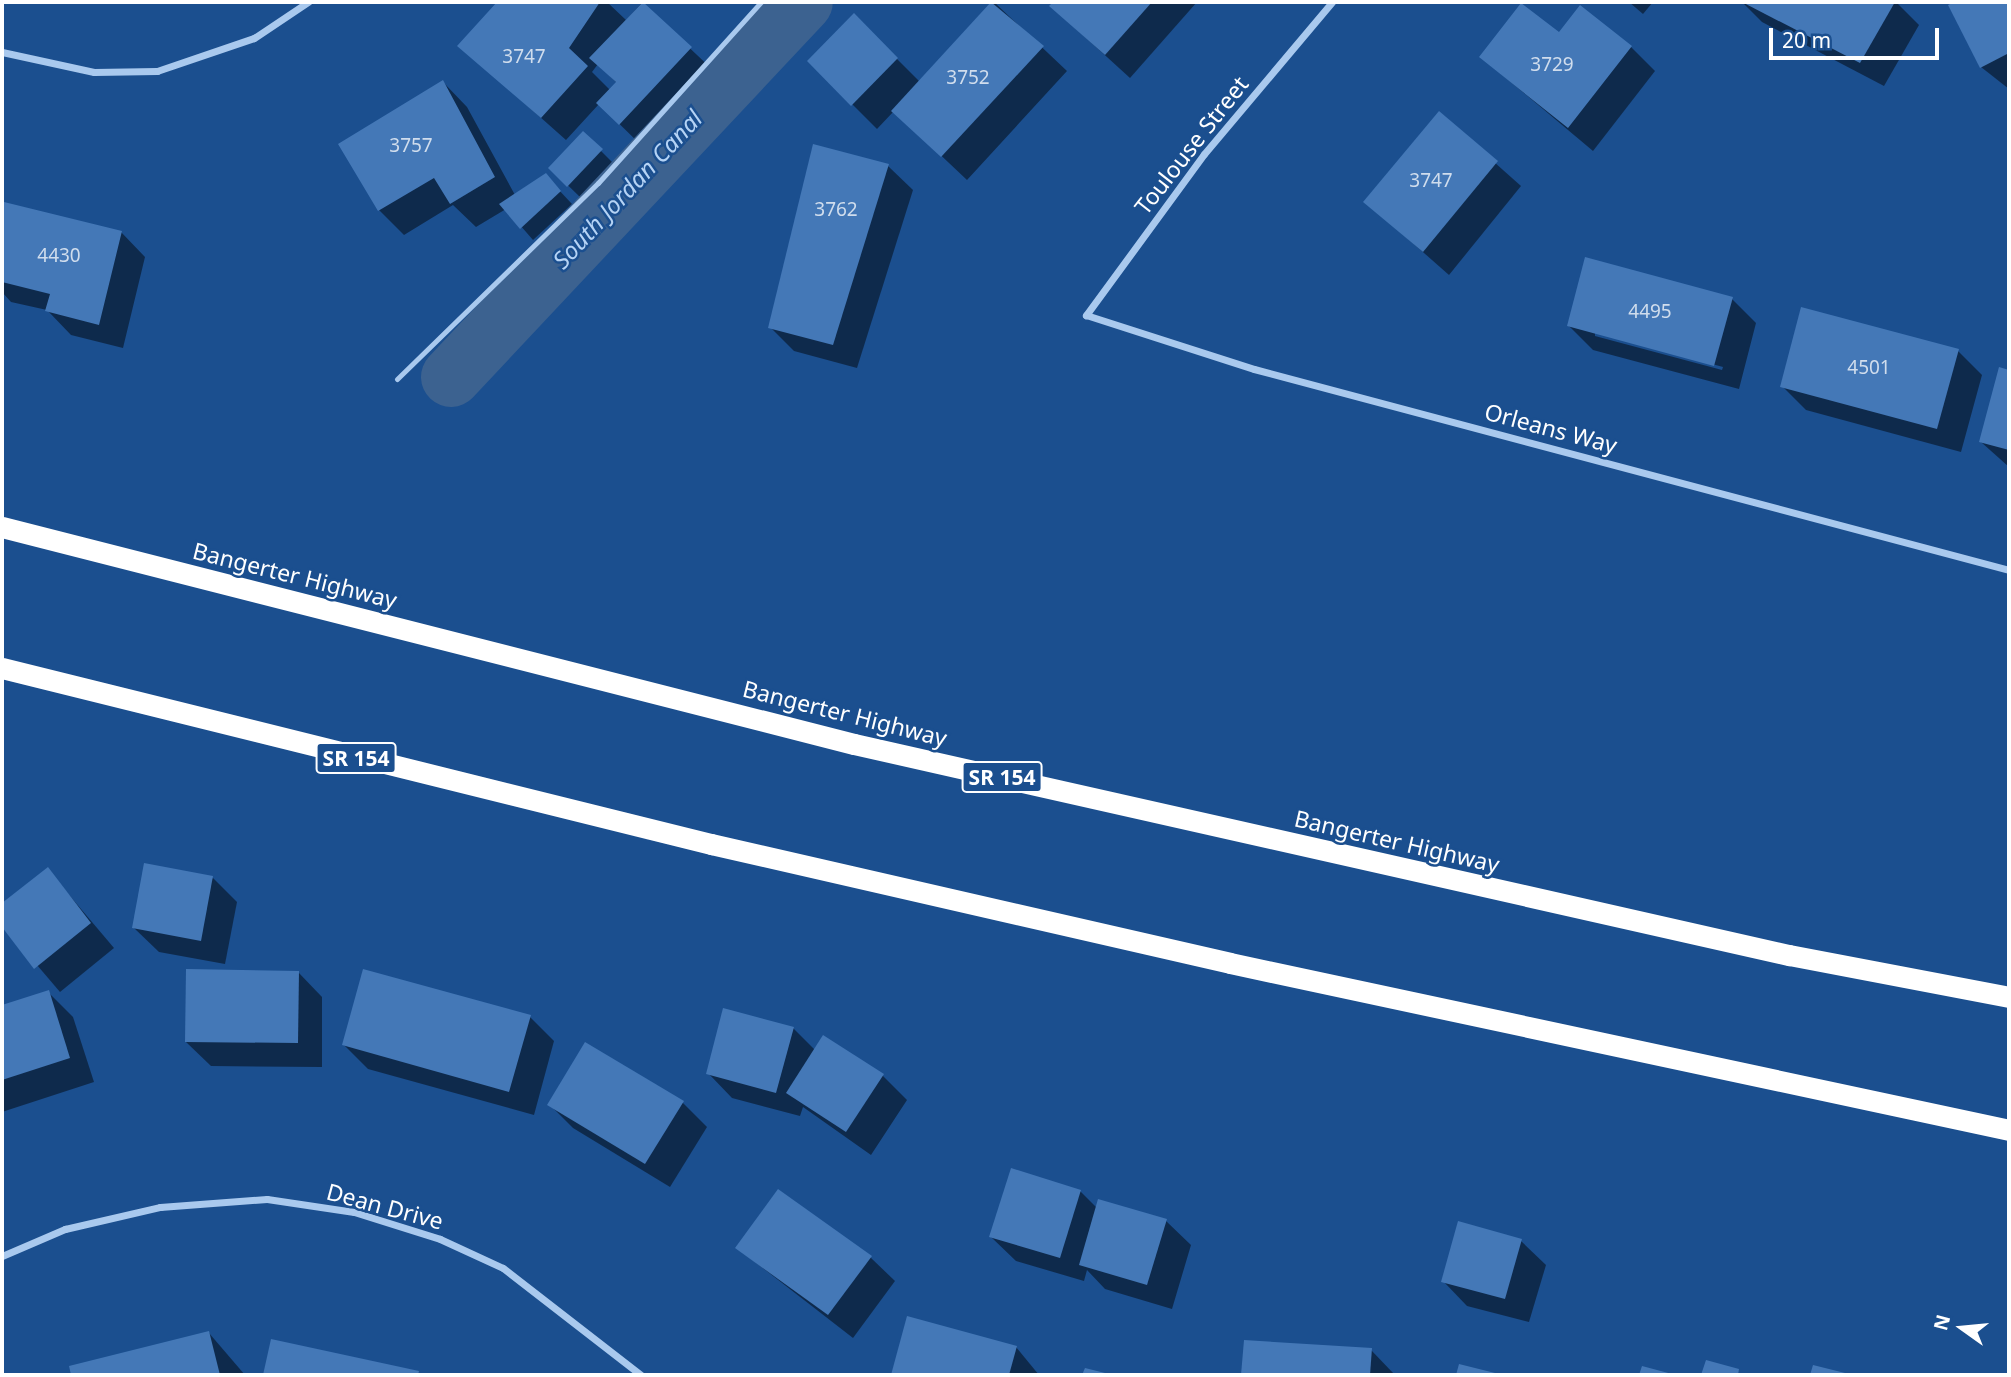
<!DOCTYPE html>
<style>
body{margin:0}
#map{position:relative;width:2011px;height:1377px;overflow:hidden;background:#1b4f8f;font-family:"Noto Sans",sans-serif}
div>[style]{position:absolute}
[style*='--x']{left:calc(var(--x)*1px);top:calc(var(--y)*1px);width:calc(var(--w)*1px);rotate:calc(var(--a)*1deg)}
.shadow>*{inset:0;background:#0007}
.canal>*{height:60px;margin:-30px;padding:0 30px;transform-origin:30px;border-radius:30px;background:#3c6290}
.building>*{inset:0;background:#4478b7}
.service>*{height:5px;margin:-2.5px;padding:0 2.5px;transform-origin:2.5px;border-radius:2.5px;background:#a9c9ee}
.minor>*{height:7px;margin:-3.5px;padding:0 3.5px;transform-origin:3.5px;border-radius:3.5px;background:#a9c9ee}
.motorway>*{height:21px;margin:-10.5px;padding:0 10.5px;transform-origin:10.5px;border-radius:10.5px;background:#fff}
span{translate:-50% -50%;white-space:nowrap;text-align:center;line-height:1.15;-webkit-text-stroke:5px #1b4f8f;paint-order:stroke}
.number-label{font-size:19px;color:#d0dded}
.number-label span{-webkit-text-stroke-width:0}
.shield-label span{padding:2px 5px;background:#1b4f8f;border:2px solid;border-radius:5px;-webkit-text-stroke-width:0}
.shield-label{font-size:21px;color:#fff;font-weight:700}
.street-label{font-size:23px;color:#fff}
.water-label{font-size:24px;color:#b5d3f5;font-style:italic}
.frame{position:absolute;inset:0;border:4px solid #fff;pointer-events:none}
.north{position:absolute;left:1927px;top:1293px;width:70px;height:70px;-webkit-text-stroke:5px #1b4f8f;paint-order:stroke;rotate:285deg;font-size:19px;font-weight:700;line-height:28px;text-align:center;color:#fff}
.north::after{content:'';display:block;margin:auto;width:24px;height:32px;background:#fff;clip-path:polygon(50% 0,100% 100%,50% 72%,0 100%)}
.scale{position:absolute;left:1769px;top:28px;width:170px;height:32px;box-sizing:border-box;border:4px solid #fff;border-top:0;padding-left:9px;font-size:21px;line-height:24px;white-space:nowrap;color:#fff;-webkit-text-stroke:5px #1b4f8f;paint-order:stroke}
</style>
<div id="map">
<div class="shadow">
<div style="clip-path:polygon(evenodd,500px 2px,607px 2px,626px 20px,642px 3px,715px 72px,644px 148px,599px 104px,566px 140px,460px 46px,500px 2px,598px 64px,617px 83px,610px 90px,592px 72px,598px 64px)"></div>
<div style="clip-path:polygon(994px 2px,1067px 71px,967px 180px,894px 111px,877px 129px,809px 61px,854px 16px,920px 82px)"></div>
<div style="clip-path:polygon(1055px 2px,1197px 2px,1130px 78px,1051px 6px)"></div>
<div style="clip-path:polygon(1629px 2px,1653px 2px,1643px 14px)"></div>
<div style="clip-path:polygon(1742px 2px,1896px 2px,1919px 25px,1884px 86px,1762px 22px)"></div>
<div style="clip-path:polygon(1959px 2px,2009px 2px,2009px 89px,1981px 67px,1951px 6px)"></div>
<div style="clip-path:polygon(1559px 35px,1631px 47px,1655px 71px,1593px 151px,1481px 57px)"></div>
<div style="clip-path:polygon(443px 82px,467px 107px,515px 195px,557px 188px,572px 204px,533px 240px,506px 209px,476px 227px,453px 205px,404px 235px,379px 210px,340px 145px)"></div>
<div style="clip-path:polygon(1439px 113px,1521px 186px,1449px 275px,1365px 201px)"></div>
<div style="clip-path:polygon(583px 133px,613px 163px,580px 197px,550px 168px)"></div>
<div style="clip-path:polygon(888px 166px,913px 190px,857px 368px,794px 351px,770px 327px)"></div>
<div style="clip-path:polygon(6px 204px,121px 232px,145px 257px,123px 348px,71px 335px,47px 310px,11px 302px,2px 292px)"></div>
<div style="clip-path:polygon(evenodd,1732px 299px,1756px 323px,1739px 389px,1593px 350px,1569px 326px,1732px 299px,1595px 332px,1723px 367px,1722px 370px,1595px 336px,1595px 332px)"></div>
<div style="clip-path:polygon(1958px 351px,1982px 375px,1961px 452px,1806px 410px,1782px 386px)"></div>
<div style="clip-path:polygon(2000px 369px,2009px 371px,2009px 467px,1981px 442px)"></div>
<div style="clip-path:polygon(48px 870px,114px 948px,60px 992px,2px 924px,2px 905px)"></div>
<div style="clip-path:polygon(213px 878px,237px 902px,225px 964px,159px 952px,134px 928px)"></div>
<div style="clip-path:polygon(298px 972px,322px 997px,322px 1067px,211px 1066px,186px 1042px)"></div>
<div style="clip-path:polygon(48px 992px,73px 1017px,94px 1082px,2px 1112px,2px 1007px)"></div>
<div style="clip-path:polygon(530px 1017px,554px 1041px,534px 1115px,368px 1069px,344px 1045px)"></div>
<div style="clip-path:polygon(793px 1028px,815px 1050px,823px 1037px,883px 1076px,907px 1100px,871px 1155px,803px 1107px,800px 1116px,732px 1098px,708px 1073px)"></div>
<div style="clip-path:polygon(683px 1103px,707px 1127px,670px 1187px,573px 1128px,549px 1104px)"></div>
<div style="clip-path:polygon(1080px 1191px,1097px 1208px,1166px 1221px,1191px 1245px,1172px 1309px,1105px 1289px,1087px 1270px,1084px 1281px,1016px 1261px,991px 1237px)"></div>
<div style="clip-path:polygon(1521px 1241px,1546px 1265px,1529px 1322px,1467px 1306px,1443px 1281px)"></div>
<div style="clip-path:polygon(737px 1248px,870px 1257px,895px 1281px,853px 1338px)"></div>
<div style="clip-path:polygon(908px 1318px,1016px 1347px,1039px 1375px,893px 1375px)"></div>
<div style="clip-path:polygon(209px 1333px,245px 1375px,73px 1375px,71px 1367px)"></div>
<div style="clip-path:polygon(272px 1341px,418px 1373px,420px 1375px,265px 1375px)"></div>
<div style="clip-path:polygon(1245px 1342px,1371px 1350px,1395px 1375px,1243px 1375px)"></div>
</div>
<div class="canal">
<div style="--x:451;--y:377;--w:514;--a:-46.81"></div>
</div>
<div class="building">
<div style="clip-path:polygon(497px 2px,600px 2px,569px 48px,588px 66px,541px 118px,457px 46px)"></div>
<div style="clip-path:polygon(643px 2px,692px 47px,619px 125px,596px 103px,616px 82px,589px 58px)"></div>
<div style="clip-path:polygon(991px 2px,1044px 46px,941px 157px,891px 111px)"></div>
<div style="clip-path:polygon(1053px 2px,1152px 2px,1105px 55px,1049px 6px)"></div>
<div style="clip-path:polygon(1742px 2px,1895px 2px,1860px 63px)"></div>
<div style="clip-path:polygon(1954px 2px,2009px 2px,2009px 53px,1980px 68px,1948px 5px)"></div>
<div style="clip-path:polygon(1521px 3px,1559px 32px,1580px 5px,1632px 46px,1568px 128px,1479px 57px)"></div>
<div style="clip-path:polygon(854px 13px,898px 58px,851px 106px,807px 61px)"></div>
<div style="clip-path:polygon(443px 80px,495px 177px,450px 204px,434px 178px,378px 211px,338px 144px)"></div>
<div style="clip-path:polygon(1439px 111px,1498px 161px,1423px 252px,1363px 202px)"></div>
<div style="clip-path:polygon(583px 131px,603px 149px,567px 187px,548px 168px)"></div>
<div style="clip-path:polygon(813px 144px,889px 164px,833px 345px,768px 328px)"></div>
<div style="clip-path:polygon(546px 173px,561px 191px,520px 229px,499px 204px)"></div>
<div style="clip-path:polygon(4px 202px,122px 231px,99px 325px,45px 311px,50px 294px,2px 282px)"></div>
<div style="clip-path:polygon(1585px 257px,1733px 297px,1714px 366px,1567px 326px)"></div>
<div style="clip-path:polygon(1801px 307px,1959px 349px,1937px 429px,1780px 387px)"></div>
<div style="clip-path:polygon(1999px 367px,2009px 370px,2009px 450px,1979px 442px)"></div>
<div style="clip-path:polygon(144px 863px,213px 876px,201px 941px,132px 928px)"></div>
<div style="clip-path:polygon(48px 867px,91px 923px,34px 969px,2px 927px,2px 903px)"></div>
<div style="clip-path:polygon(186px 969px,299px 971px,298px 1043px,185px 1042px)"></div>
<div style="clip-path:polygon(363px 969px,531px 1015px,509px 1092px,342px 1045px)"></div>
<div style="clip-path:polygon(49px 990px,70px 1058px,2px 1080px,2px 1005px)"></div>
<div style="clip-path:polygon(723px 1008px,794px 1027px,776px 1093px,706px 1074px)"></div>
<div style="clip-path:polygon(823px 1035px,884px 1074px,846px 1132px,786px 1093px)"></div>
<div style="clip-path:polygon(585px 1042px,684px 1101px,645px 1164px,547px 1105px)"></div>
<div style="clip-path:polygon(1011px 1168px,1081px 1190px,1060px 1258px,989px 1237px)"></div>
<div style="clip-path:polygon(778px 1189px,872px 1256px,828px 1315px,735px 1248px)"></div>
<div style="clip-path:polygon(1098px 1199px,1167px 1219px,1147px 1285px,1079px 1265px)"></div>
<div style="clip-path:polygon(1458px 1221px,1522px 1239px,1505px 1299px,1441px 1282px)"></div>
<div style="clip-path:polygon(907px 1316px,1017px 1346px,1009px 1375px,891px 1375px)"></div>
<div style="clip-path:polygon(209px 1331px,220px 1375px,71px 1375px,69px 1366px)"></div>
<div style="clip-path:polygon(271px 1339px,419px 1371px,418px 1375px,263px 1375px)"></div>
<div style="clip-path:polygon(1244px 1340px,1372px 1348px,1370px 1375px,1241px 1375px)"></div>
<div style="clip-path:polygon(1706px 1360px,1739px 1369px,1738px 1375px,1701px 1375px)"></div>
<div style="clip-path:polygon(1459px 1364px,1499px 1374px,1499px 1375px,1456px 1375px)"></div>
<div style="clip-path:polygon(1813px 1365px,1849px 1374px,1848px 1375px,1810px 1375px)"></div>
<div style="clip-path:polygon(1642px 1366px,1672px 1374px,1671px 1375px,1639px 1375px)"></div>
<div style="clip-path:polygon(1085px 1368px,1109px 1374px,1108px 1375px,1082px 1375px)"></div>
</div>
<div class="service">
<div style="--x:397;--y:379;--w:281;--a:-44.3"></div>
<div style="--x:598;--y:183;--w:244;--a:-48"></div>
</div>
<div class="minor">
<div style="--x:1332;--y:2;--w:199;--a:130.1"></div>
<div style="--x:1204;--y:154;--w:200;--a:126.2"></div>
<div style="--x:1086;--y:315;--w:176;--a:17.8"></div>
<div style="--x:1254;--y:369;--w:781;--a:14.91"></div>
<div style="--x:2;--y:52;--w:94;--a:12.3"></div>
<div style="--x:94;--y:72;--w:63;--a:-0.9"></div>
<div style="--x:157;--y:71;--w:102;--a:-18.8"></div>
<div style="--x:254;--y:38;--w:65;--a:-33.7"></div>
<div style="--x:2;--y:1256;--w:69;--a:-23.2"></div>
<div style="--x:65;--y:1229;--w:98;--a:-13"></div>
<div style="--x:160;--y:1207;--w:107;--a:-4.3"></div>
<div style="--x:267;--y:1199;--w:88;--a:8.5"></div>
<div style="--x:354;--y:1212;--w:90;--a:17.4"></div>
<div style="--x:440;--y:1239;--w:69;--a:24.7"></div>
<div style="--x:503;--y:1268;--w:175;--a:37.8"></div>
</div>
<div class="motorway">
<div style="--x:2;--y:527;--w:879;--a:14.29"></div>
<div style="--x:854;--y:744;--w:959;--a:12.72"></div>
<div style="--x:1789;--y:955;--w:224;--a:10.8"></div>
<div style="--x:2;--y:668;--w:731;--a:13.94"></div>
<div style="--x:711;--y:844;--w:532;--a:12.91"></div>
<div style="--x:1230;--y:963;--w:797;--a:12.1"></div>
</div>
<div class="number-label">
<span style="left:524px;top:57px">3747</span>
<span style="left:1552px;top:65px">3729</span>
<span style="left:968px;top:78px">3752</span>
<span style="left:411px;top:146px">3757</span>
<span style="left:1431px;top:181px">3747</span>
<span style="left:836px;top:210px">3762</span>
<span style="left:59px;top:256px">4430</span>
<span style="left:1650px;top:312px">4495</span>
<span style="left:1869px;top:368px">4501</span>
</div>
<div class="shield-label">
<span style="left:356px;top:758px">SR 154</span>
<span style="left:1002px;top:777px">SR 154</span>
</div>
<div class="street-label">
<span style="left:1191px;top:145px;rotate:-52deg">Toulouse Street</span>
<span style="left:1551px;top:428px;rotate:15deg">Orleans Way</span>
<span style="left:295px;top:575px;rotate:14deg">Bangerter Highway</span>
<span style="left:845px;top:713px;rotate:14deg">Bangerter Highway</span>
<span style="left:1397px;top:841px;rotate:13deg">Bangerter Highway</span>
<span style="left:385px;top:1206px;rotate:15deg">Dean Drive</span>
</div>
<div class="water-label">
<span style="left:627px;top:189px;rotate:-47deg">South Jordan Canal</span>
</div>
<div class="frame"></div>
<div class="north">N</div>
<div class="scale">20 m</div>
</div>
